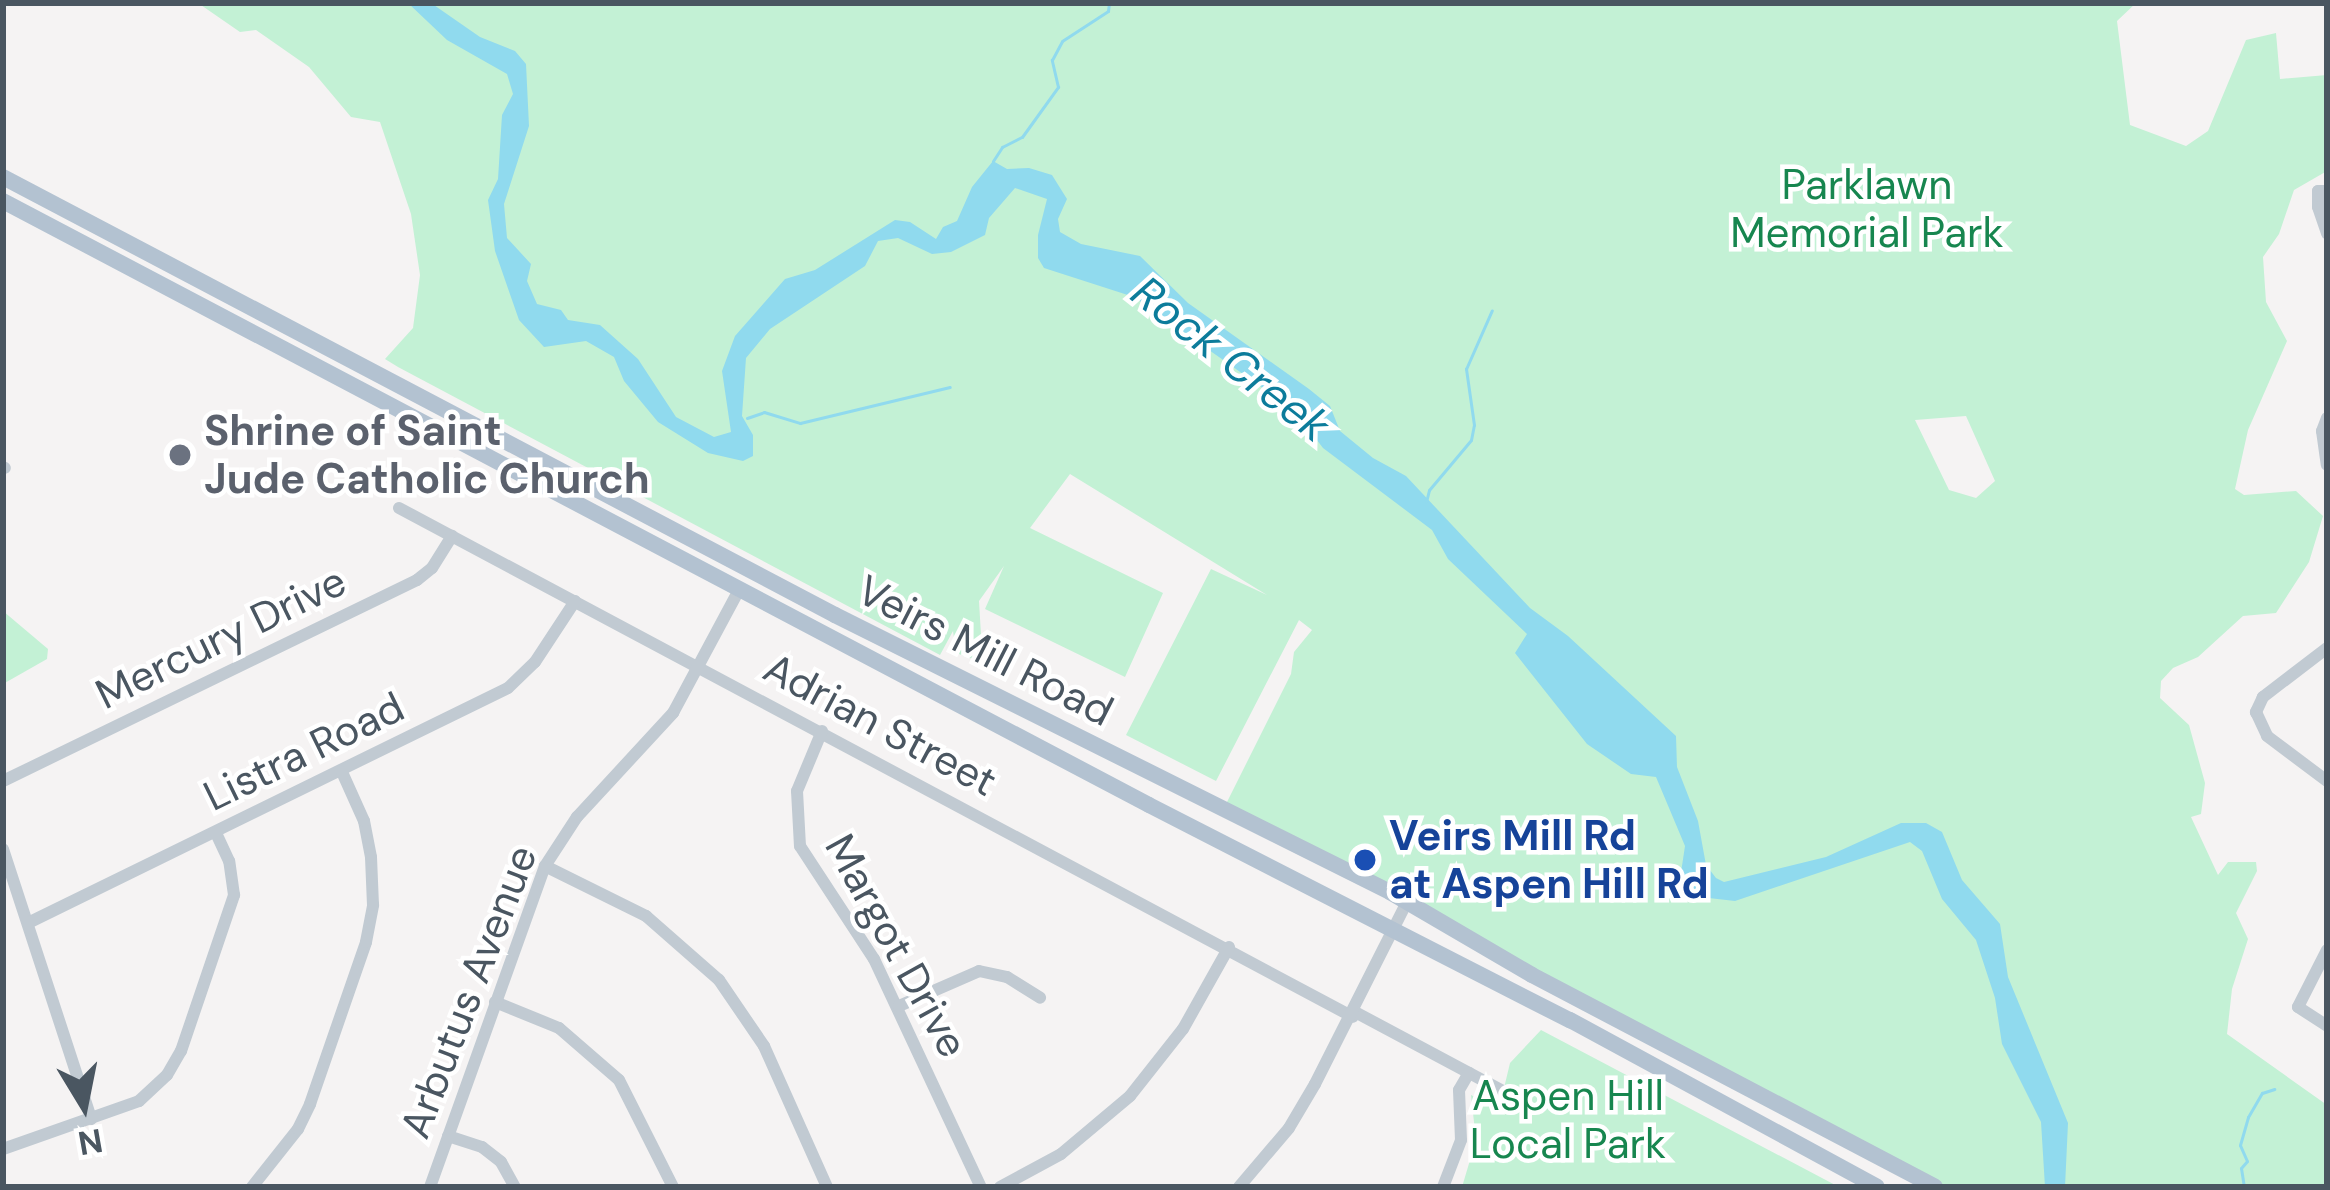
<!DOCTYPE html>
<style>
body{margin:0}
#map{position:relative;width:2330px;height:1190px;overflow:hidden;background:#f5f3f3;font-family:"DM Sans",sans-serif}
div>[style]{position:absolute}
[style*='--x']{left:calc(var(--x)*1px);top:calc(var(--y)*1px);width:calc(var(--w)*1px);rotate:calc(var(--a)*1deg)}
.green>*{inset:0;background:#c3f1d5}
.water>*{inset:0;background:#90daee}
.stream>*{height:3px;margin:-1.5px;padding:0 1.5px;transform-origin:1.5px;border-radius:1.5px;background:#90daee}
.minor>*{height:12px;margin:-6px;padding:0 6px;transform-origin:6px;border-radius:6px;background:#c1cad2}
.major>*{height:16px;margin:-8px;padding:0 8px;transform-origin:8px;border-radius:8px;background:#b3c2d1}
.dots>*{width:33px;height:33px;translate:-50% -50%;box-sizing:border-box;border:6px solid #fff;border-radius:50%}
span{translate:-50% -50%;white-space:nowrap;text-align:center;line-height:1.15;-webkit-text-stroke:9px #fff;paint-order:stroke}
.park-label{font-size:42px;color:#17864f}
.worship-label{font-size:42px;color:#5b616d;font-weight:700}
.left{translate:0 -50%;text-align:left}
.street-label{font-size:42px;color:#4a5661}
.transit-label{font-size:42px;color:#164399;font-weight:700}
.water-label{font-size:45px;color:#0c7c9b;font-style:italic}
.frame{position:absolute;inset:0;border:6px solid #4a5661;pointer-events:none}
.north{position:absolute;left:24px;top:1046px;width:120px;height:120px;-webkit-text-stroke:9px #fff;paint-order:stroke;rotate:170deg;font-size:33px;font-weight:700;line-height:48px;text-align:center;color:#4a5661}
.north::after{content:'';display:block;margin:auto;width:42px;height:54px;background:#4a5661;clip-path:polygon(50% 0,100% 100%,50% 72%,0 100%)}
</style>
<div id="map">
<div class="green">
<div style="clip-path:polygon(evenodd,198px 3px,2136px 3px,2117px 21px,2130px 125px,2186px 146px,2208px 131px,2246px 40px,2276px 33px,2280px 79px,2327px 75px,2327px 171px,2294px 190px,2279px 234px,2263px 257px,2266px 302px,2287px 341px,2248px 430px,2235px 489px,2244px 495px,2296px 491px,2323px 516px,2309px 562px,2276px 613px,2243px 616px,2198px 657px,2173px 668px,2161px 681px,2160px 698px,2189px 725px,2205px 783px,2201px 814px,2191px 817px,2218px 875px,2228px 862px,2256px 862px,2257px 871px,2236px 913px,2248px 939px,2232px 989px,2227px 1034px,2327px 1105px,2327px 1187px,1948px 1187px,1225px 806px,1291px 674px,1294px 652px,1312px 630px,1299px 620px,1216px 781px,1126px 735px,1211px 569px,1267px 595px,1070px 474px,1030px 528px,1163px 593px,1125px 677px,985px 609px,1004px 566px,979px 601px,981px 635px,973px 659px,956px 653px,953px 631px,940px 655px,398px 367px,385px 359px,413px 328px,420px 275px,411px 214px,380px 122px,351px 117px,309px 67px,256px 30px,240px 32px,198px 3px,1966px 416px,1995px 481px,1976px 498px,1949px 490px,1915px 420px,1966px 416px)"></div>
<div style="clip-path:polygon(3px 611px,48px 649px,47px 659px,3px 684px)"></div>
<div style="clip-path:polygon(1541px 1030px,1839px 1187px,1462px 1187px,1476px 1140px,1471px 1095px,1499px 1109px,1510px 1063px)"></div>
</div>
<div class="water">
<div style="clip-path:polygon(408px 3px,431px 3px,480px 37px,515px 51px,526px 64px,529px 126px,504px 204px,507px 238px,531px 264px,527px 281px,537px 304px,561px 310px,568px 320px,600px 325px,638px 359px,676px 417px,714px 437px,731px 432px,722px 371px,735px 336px,785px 279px,815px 270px,895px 220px,910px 222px,936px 239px,943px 227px,957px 221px,972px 187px,993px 161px,1007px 169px,1029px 168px,1052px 175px,1067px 199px,1058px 219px,1060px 232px,1081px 244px,1140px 256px,1188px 303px,1309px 389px,1330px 406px,1340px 431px,1373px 458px,1406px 476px,1530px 608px,1568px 636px,1676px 736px,1677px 767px,1698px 821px,1706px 865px,1716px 878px,1724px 882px,1826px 857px,1901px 823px,1926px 823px,1942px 832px,1962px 880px,2000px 924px,2008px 977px,2068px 1123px,2065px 1187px,2045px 1187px,2041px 1122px,2002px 1044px,1995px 998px,1976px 940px,1942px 899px,1922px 851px,1910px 842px,1735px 901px,1700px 897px,1680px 879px,1685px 846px,1656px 777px,1631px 774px,1587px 744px,1515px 653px,1527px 634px,1448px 559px,1432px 530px,1323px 448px,1294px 410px,1134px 297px,1044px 268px,1038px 258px,1038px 235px,1047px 199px,1015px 188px,989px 218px,985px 235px,951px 252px,932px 254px,898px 238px,878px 241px,865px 266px,770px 329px,746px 358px,742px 416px,753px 435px,753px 456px,743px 461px,708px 453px,658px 422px,624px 381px,614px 357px,586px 341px,544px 347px,519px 320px,495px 251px,488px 200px,498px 179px,502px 115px,513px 94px,507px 74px,447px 40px)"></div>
</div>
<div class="stream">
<div style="--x:993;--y:161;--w:17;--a:-57"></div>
<div style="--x:1002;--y:147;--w:22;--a:-27"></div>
<div style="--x:1022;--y:137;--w:62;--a:-54.2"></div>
<div style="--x:1058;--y:87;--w:28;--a:-103"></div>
<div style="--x:1052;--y:60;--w:21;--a:-62"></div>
<div style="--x:1062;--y:41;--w:55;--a:-33.1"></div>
<div style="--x:1108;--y:11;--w:8;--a:-83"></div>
<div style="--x:747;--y:418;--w:18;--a:-19"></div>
<div style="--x:764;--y:412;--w:38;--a:17"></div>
<div style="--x:800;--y:423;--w:154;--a:-13.5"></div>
<div style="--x:1426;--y:502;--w:12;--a:-76"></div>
<div style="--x:1429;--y:490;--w:65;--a:-50"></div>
<div style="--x:1471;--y:440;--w:15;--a:-79"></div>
<div style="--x:1474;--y:425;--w:57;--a:-98.1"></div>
<div style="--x:1466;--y:369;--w:64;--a:-66.2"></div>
<div style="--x:2244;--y:1187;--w:19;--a:-99"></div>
<div style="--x:2241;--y:1168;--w:9;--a:-49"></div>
<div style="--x:2247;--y:1161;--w:17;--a:-114"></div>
<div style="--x:2240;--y:1145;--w:29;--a:-74"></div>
<div style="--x:2248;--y:1117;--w:28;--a:-60"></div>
<div style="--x:2262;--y:1093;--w:13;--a:-18"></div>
</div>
<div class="minor">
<div style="--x:2327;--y:191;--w:9;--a:180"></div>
<div style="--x:2318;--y:191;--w:16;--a:90"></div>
<div style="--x:2318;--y:207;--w:28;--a:71"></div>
<div style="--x:2327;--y:418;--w:14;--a:111"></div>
<div style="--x:2322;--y:431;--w:34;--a:82"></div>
<div style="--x:3;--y:467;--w:2;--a:27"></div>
<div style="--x:399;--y:508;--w:1081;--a:28.08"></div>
<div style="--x:2327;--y:648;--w:81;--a:142.6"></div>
<div style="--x:2263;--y:697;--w:17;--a:115"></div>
<div style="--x:2256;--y:712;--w:26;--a:65"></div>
<div style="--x:2267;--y:736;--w:75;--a:36.9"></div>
<div style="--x:822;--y:731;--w:65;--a:112.6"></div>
<div style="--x:797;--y:791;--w:55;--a:86.9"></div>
<div style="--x:800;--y:846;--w:135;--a:56.8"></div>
<div style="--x:874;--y:959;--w:252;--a:64.9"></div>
<div style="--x:3;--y:781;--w:460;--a:-25.9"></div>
<div style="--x:417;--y:580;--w:19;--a:-39"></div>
<div style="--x:432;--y:568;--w:38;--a:-58"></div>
<div style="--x:3;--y:849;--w:284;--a:71.9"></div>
<div style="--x:545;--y:866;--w:113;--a:26.3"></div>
<div style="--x:646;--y:916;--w:97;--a:41.2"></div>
<div style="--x:719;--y:980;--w:80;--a:55.7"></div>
<div style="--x:764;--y:1046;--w:154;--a:65.9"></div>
<div style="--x:28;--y:923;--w:534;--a:-26.09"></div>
<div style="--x:508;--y:688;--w:37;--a:-44"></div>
<div style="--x:535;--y:662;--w:73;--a:-56.7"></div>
<div style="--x:2327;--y:950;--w:64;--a:117"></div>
<div style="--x:2298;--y:1007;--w:35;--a:33"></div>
<div style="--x:495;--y:1002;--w:69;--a:22.1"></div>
<div style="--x:559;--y:1028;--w:79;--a:40.9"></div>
<div style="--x:619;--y:1080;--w:120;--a:63.2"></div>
<div style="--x:899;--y:1006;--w:87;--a:-23.6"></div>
<div style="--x:979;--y:971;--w:29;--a:12"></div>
<div style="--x:1007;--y:977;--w:39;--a:32"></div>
<div style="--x:1355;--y:1012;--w:172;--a:28.1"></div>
<div style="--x:448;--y:1136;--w:36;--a:18"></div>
<div style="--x:482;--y:1147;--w:24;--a:38"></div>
<div style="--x:501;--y:1162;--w:29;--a:61"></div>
<div style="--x:3;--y:1149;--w:144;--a:-19.4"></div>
<div style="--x:139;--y:1101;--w:38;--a:-43"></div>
<div style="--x:167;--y:1075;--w:28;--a:-60"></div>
<div style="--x:181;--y:1051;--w:165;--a:-71.2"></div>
<div style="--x:234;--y:895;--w:34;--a:-98"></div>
<div style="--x:229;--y:861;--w:31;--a:-115"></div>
<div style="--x:252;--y:1187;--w:74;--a:-51.6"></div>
<div style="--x:298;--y:1129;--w:28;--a:-64"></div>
<div style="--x:310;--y:1104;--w:171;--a:-70.9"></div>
<div style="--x:366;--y:942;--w:38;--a:-79"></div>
<div style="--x:373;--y:905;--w:48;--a:-92.4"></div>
<div style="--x:371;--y:857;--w:37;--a:-101"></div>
<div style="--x:364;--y:821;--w:54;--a:-114.2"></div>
<div style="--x:430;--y:1187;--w:341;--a:-70.3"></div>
<div style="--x:545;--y:866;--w:59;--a:-56.9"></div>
<div style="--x:577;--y:817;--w:142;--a:-47.3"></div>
<div style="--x:673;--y:713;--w:140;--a:-61.8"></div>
<div style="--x:1000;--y:1187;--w:69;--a:-28.4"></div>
<div style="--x:1061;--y:1154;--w:90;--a:-40"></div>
<div style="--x:1130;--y:1096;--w:85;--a:-51.7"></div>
<div style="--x:1183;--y:1029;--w:94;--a:-60.7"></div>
<div style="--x:1239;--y:1187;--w:77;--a:-49.7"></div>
<div style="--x:1289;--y:1128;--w:51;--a:-59.4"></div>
<div style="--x:1315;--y:1084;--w:204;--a:-63.2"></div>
<div style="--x:1443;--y:1187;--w:50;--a:-69"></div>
<div style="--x:1461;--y:1140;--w:50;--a:-92.3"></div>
<div style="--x:1459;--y:1090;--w:20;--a:-60"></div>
</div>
<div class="major">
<div style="--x:3;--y:177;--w:940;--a:27.76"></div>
<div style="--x:835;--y:615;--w:620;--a:26.52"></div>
<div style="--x:1390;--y:892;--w:164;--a:30.3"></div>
<div style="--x:1532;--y:975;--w:455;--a:27.7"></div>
<div style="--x:3;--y:201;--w:1295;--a:27.79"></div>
<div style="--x:1149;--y:805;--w:473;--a:27.1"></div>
<div style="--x:1570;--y:1020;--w:349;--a:28.5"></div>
</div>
<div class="dots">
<div style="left:180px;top:455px;background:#6b7280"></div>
<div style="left:1365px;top:860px;background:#1a4fb4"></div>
</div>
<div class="park-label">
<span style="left:1867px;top:209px">Parklawn<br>Memorial Park</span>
<span style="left:1568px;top:1120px">Aspen Hill<br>Local Park</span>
</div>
<div class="worship-label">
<span class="left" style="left:204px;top:455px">Shrine of Saint<br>Jude Catholic Church</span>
</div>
<div class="street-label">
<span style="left:221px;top:638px;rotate:-26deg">Mercury Drive</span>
<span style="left:985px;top:651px;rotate:27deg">Veirs Mill Road</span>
<span style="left:880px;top:725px;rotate:28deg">Adrian Street</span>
<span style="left:304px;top:752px;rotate:-26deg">Listra Road</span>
<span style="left:896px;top:946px;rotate:61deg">Margot Drive</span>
<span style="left:469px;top:992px;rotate:-69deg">Arbutus Avenue</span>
</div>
<div class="transit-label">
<span class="left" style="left:1389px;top:860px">Veirs Mill Rd<br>at Aspen Hill Rd</span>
</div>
<div class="water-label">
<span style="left:1231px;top:359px;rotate:38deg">Rock Creek</span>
</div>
<div class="frame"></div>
<div class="north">N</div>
</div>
